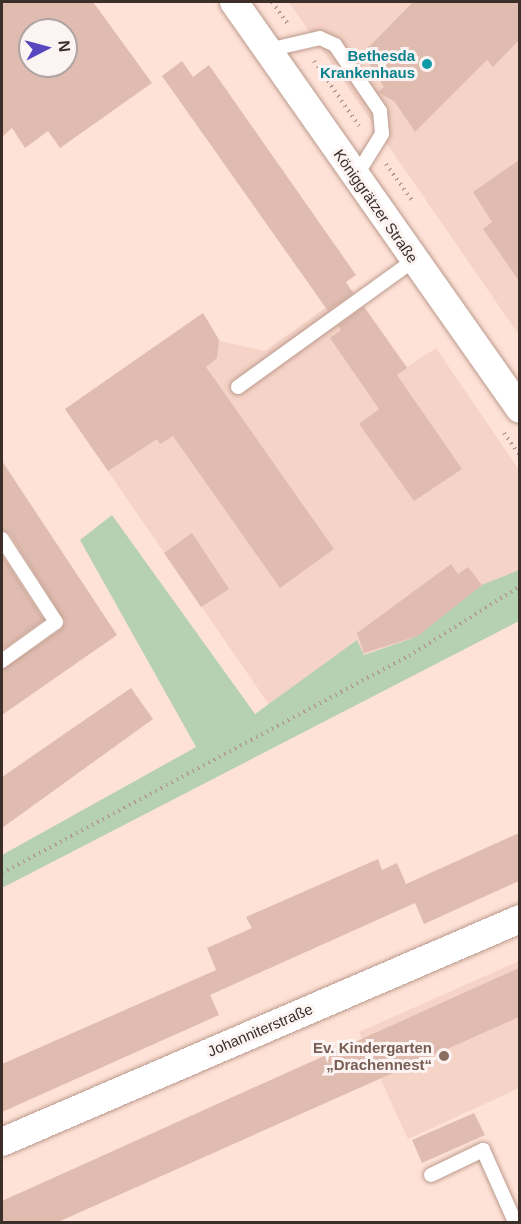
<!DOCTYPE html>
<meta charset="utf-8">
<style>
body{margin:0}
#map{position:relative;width:521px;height:1224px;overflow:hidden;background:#ffe2d7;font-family:Helvetica,sans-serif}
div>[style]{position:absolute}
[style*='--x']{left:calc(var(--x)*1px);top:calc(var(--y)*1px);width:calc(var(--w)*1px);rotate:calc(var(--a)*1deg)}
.built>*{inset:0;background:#f5d3c6}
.green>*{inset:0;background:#b6d1b2}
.building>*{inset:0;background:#dfbcaf}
.path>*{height:4px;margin-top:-2px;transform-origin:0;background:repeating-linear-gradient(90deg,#b19a92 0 1.5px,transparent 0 6px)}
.roads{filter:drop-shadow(0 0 2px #bb9a8d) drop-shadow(0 0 2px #bb9a8d)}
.lane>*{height:14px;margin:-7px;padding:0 7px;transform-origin:7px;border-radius:7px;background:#fff}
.street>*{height:28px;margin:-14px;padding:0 14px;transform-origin:14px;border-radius:14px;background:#fff}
.dots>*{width:16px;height:16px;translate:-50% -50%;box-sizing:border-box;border:3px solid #fcf4f2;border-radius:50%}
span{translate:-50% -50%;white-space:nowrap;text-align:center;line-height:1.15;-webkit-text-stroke:6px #fcf4f2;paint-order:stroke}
.culture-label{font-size:15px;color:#0d838f;font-weight:700}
.right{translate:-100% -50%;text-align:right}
.street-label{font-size:15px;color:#3c2e29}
.education-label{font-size:15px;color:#785e54;font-weight:700}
.frame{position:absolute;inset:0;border:3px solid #3c2e29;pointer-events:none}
.north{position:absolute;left:18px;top:18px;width:60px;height:60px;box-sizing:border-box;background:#fcf4f2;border:2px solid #afa5a2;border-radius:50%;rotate:84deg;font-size:16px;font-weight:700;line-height:24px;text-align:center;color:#3c2e29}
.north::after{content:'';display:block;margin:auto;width:21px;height:27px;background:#5848c0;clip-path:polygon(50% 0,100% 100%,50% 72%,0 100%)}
</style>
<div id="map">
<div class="built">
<div style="clip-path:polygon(289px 2px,519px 2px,519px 335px)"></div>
<div style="clip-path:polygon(352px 289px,407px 367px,436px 348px,519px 470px,519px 570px,413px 638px,363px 655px,357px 640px,270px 706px,65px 409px,203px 313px,220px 341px,265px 351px)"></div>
<div style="clip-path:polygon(519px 961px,519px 1088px,408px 1139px,359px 1032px)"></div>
</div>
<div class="green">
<div style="clip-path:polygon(112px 515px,255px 714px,357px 640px,364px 655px,413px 638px,482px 585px,519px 570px,519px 621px,2px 888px,2px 855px,196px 747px,80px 540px)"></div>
</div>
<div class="building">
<div style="clip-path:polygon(evenodd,2px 2px,93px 2px,152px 83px,60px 148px,48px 131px,25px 148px,12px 128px,2px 137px,2px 2px,30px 30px,66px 30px,66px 66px,30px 66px,30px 30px)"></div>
<div style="clip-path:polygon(413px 2px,519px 2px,519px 40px,493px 67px,487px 60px,415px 132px,395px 102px,378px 92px,384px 87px,363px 53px)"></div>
<div style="clip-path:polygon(182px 61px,193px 77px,209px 65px,356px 275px,346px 282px,353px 293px,328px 311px,162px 76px)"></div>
<div style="clip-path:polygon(519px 160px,519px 281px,483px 229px,492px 222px,473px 192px)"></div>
<div style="clip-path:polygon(364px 307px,407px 368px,397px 375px,462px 469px,414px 501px,359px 424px,379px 409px,330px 338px,341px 330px,338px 326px)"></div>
<div style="clip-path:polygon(203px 313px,219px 340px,217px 358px,206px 367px,334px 549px,280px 588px,173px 436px,160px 444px,157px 439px,108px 471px,65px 409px)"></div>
<div style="clip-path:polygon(2px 461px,117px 635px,2px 715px,2px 670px,61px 629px,65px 622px,10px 534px,2px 530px)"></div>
<div style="clip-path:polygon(192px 533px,229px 589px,201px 607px,164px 553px)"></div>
<div style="clip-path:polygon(2px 555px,44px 620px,2px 650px)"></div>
<div style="clip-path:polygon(451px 564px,458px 574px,468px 567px,482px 585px,418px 636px,364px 653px,357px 633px)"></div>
<div style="clip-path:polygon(131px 688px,153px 719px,2px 828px,2px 777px)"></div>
<div style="clip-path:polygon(519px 833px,519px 881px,424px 924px,415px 903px,210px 995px,219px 1015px,2px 1112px,2px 1064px,216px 970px,207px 948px,252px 928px,246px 917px,378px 859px,382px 870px,397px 863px,406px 884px)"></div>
<div style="clip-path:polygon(519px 968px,519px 1017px,58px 1222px,2px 1222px,2px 1201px)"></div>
<div style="clip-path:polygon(474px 1113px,485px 1135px,422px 1163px,412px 1140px)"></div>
</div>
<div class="path">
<div style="--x:272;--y:2;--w:29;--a:54"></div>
<div style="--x:314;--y:61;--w:79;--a:55.3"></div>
<div style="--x:386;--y:164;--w:47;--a:54.6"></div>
<div style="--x:504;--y:433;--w:28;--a:55"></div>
<div style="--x:2;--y:873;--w:461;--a:-28.1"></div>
<div style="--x:409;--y:656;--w:131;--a:-32.2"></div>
</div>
<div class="roads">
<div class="lane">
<div style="--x:268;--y:50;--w:53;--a:-13"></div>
<div style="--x:320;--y:38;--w:17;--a:25"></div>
<div style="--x:335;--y:45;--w:80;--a:55.7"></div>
<div style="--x:380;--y:111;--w:23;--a:85"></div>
<div style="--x:382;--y:134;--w:49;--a:121.8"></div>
<div style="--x:238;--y:387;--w:217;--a:-35.8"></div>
<div style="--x:2;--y:539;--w:99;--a:57"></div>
<div style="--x:56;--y:622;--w:67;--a:144.2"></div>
<div style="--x:431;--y:1175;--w:58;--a:-25.7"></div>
<div style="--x:483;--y:1150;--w:79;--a:66"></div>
</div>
<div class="street">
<div style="--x:234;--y:2;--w:497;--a:54.9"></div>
<div style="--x:2;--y:1142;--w:564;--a:-23.29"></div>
</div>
</div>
<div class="dots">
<div style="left:427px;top:64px;background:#0f9aa8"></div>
<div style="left:444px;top:1056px;background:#8d6e63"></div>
</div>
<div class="culture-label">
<span class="right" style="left:415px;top:64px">Bethesda<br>Krankenhaus</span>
</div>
<div class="street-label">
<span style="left:376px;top:206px;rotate:55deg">Königgrätzer Straße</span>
<span style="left:260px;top:1030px;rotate:-23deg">Johanniterstraße</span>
</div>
<div class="education-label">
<span class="right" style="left:432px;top:1056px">Ev. Kindergarten<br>„Drachennest“</span>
</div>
<div class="frame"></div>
<div class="north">N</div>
</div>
